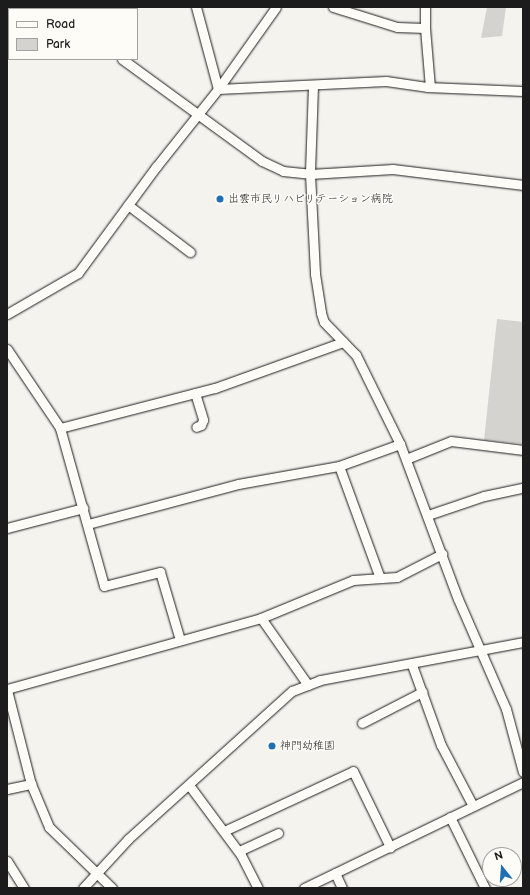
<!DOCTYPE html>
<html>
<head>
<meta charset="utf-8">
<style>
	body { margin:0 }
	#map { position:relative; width:530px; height:895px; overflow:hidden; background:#f4f3ee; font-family:"Balsamiq Sans","Klee One",sans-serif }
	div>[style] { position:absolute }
	.green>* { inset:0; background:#d4d3cf }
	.roads { filter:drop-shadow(0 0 1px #1c1c1c) drop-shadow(0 0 1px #1c1c1c) }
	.minor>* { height:9px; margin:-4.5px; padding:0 4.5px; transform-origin:4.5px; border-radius:4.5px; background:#fdfcf7 }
	.dots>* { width:11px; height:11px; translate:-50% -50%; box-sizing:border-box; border:2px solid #fdfcf7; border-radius:50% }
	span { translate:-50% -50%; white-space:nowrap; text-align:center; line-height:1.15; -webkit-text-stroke:3px #fdfcf7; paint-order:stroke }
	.poi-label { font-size:11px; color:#1c1c1c }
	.left { translate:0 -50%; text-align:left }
	.frame { position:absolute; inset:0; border:8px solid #1c1c1c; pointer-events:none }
	.legend { position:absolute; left:8px; top:8px; width:130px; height:52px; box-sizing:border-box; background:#fdfcf7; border:1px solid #a3a29f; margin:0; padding:5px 7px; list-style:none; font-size:12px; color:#1c1c1c }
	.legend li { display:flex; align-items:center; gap:8px; height:20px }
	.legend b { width:20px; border:1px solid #a3a29f }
	.north { position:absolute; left:482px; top:847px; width:40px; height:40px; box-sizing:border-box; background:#fdfcf7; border:1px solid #a3a29f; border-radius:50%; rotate:343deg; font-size:11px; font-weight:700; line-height:16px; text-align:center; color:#1c1c1c }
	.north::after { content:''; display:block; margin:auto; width:14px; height:18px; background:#1f6fb2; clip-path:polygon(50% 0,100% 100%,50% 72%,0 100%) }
</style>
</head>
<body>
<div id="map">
	<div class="green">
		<div style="clip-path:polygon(487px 7px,506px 7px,502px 36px,481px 38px)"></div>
		<div style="clip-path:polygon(497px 319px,523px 322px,523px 444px,484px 440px)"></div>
	</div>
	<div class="roads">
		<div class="minor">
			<div style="left:54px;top:7px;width:3px;rotate:45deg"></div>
			<div style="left:196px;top:7px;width:85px;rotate:75deg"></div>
			<div style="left:218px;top:89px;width:168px;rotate:-2.7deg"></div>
			<div style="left:386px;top:81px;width:41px;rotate:8.3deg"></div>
			<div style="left:427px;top:87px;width:96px;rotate:2.4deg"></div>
			<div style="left:333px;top:7px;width:67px;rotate:17.4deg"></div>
			<div style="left:397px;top:27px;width:28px;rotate:2deg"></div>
			<div style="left:425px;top:28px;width:21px;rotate:-90deg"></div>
			<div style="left:425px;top:28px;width:59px;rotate:85.2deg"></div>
			<div style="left:122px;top:59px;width:173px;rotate:36.1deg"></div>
			<div style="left:262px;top:161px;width:23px;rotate:25deg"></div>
			<div style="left:283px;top:171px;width:27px;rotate:6deg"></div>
			<div style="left:310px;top:174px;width:83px;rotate:-3.4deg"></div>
			<div style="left:393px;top:169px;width:131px;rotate:7deg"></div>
			<div style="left:313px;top:86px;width:88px;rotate:92deg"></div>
			<div style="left:310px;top:174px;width:100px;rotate:87.1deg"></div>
			<div style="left:315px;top:274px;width:39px;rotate:81deg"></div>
			<div style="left:321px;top:313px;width:9px;rotate:72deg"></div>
			<div style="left:324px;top:322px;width:46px;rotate:45.9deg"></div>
			<div style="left:356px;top:355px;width:99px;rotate:63.7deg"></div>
			<div style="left:400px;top:444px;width:165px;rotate:69.5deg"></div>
			<div style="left:458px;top:599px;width:120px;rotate:66.4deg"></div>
			<div style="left:506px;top:709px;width:65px;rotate:74.9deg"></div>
			<div style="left:128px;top:205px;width:78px;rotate:37.2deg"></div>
			<div style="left:7px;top:314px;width:82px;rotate:-30deg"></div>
			<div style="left:78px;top:273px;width:132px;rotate:-53.7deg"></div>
			<div style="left:156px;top:167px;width:100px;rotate:-51.5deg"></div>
			<div style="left:218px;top:89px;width:100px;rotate:-54.7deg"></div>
			<div style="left:7px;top:349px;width:95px;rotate:56.1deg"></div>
			<div style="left:60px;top:428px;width:164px;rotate:74.4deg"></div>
			<div style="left:104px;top:586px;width:58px;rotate:-14deg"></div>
			<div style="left:160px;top:572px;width:71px;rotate:73.6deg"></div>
			<div style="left:195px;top:393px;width:28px;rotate:73deg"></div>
			<div style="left:203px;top:420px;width:5px;rotate:112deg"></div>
			<div style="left:201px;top:425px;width:5px;rotate:158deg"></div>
			<div style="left:60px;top:428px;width:160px;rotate:-14.5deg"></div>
			<div style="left:215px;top:388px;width:136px;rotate:-19.8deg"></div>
			<div style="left:406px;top:459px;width:48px;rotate:-21.8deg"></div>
			<div style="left:451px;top:441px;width:73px;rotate:7.1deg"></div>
			<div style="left:339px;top:466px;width:119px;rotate:69.9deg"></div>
			<div style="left:428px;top:515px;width:59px;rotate:-18.7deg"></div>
			<div style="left:484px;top:496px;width:40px;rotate:-12deg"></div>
			<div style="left:88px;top:524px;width:155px;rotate:-14.9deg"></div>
			<div style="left:238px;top:484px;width:103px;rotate:-10.1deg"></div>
			<div style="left:339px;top:466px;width:65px;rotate:-19.8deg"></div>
			<div style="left:7px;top:528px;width:79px;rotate:-14.7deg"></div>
			<div style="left:261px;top:618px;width:82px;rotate:55deg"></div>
			<div style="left:412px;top:665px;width:85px;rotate:70.1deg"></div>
			<div style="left:441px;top:745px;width:69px;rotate:62.3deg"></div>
			<div style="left:7px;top:689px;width:264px;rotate:-15.6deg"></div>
			<div style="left:261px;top:618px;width:100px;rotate:-22.4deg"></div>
			<div style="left:353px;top:580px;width:44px;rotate:-3.9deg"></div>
			<div style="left:397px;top:577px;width:51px;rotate:-27.1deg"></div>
			<div style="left:7px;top:690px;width:97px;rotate:75.7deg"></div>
			<div style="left:31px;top:784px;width:47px;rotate:67.3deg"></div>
			<div style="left:49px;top:827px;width:88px;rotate:44.1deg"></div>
			<div style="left:362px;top:723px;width:68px;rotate:-27.3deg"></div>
			<div style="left:189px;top:785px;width:87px;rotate:53.4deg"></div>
			<div style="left:241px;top:855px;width:37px;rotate:63deg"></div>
			<div style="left:7px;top:789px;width:25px;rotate:-12deg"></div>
			<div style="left:450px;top:817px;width:79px;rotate:63.8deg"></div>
			<div style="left:224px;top:831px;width:142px;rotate:-24.9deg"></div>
			<div style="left:353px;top:771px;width:85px;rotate:64deg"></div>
			<div style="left:239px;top:851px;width:43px;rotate:-24.8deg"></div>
			<div style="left:7px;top:861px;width:32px;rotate:58deg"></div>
			<div style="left:335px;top:873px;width:17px;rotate:65deg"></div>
			<div style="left:83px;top:888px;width:67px;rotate:-47.4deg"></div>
			<div style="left:128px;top:839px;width:221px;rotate:-42.1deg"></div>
			<div style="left:292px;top:691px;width:30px;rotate:-21deg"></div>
			<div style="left:320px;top:680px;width:207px;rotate:-10.6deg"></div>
			<div style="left:304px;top:888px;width:243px;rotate:-25.8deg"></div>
		</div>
	</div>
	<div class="dots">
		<div style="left:220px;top:199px;background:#1f6fb2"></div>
		<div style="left:272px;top:746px;background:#1f6fb2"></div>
	</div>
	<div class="poi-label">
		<span class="left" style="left:228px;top:199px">出雲市民リハビリテーション病院</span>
		<span class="left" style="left:280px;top:746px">神門幼稚園</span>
	</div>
	<div class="frame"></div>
	<ul class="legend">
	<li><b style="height:5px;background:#fdfcf7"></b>Road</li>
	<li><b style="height:11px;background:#d4d3cf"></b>Park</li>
	</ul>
	<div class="north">N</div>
</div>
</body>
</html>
